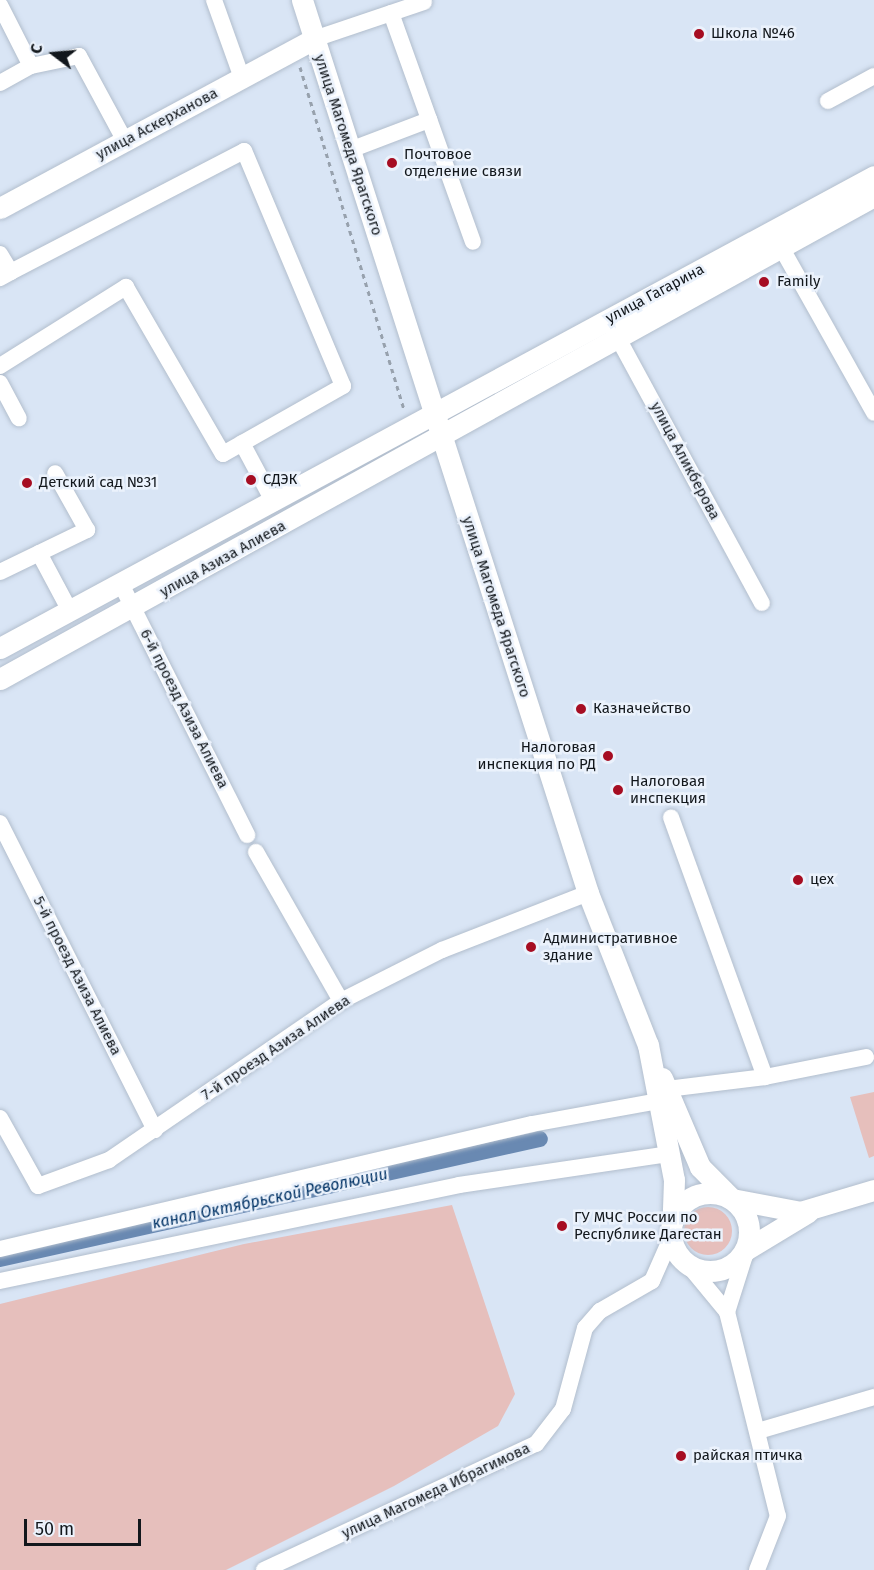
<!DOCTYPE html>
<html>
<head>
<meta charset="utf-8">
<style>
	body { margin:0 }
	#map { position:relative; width:874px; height:1570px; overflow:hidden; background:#d9e5f5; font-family:"Fira Sans",sans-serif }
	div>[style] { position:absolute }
	.green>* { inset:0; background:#e6bfbc }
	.round { border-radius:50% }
	.canal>* { height:16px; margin:-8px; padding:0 8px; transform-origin:8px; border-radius:8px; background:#6989b2 }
	.path>* { height:3px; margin-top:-1.5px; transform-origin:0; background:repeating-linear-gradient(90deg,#97a1ad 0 4.5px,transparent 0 9px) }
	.roads { filter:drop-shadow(0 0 2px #b2becd) drop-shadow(0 0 2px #b2becd) }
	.minor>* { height:16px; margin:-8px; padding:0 8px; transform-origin:8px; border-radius:8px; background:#fff }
	.major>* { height:21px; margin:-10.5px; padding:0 10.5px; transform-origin:10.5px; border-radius:10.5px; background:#fff }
	.major>.ring { margin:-10.5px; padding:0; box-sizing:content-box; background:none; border:21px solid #fff; border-radius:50% }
	.dots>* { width:16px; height:16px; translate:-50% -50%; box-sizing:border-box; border:3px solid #ebf2fc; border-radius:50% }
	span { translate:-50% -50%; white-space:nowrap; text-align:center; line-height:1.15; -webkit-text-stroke:5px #ebf2fc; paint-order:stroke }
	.poi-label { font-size:15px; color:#12171c }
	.left { translate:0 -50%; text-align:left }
	.right { translate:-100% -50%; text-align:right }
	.street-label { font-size:15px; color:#12171c }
	.water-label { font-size:16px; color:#013265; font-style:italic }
	.north { position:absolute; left:24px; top:24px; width:60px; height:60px; -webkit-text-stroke:4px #ebf2fc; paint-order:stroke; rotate:286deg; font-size:16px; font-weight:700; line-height:24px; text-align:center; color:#12171c }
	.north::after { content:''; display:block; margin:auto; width:21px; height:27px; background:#12171c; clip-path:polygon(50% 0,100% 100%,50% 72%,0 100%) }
	.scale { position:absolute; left:24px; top:1519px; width:117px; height:27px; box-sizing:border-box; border:3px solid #12171c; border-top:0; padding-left:8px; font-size:18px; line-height:21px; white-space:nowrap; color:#12171c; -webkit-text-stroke:4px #ebf2fc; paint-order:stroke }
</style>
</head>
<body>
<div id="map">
	<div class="green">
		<div style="clip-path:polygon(874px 1092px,874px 1156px,869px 1158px,850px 1097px)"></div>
		<div style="clip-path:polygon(452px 1205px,515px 1394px,498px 1426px,394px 1486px,226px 1570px,0 1570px,0 1304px,244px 1244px)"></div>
		<div class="round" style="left:684px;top:1207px;width:48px;height:48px"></div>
	</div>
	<div class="canal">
		<div style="left:0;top:1259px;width:553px;rotate:-12.53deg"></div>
	</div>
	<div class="path">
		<div style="left:300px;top:67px;width:358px;rotate:73.1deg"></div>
	</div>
	<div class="roads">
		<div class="minor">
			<div style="left:214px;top:0;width:83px;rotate:70.3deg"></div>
			<div style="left:0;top:5px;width:68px;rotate:63.1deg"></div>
			<div style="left:31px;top:66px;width:49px;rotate:-11.8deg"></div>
			<div style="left:79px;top:56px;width:97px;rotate:61.6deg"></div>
			<div style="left:391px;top:13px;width:243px;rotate:70.3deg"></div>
			<div style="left:314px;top:39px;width:116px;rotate:-18.6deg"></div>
			<div style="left:0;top:83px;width:35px;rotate:-29deg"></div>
			<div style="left:828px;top:101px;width:52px;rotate:-28.5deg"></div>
			<div style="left:350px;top:150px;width:85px;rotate:-20.8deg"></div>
			<div style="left:781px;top:247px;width:190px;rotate:60.7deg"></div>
			<div style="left:0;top:254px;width:21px;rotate:59deg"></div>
			<div style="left:11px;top:272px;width:13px;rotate:151deg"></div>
			<div style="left:612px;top:327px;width:314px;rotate:61.5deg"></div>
			<div style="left:0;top:366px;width:149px;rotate:-32.1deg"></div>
			<div style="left:126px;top:287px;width:193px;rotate:59.9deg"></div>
			<div style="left:223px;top:454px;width:138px;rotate:-29.5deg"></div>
			<div style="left:343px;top:386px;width:255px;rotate:-112.8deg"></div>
			<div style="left:244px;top:151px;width:263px;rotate:152.6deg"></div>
			<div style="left:0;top:383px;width:40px;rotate:62deg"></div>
			<div style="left:242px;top:443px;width:68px;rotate:61.9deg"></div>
			<div style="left:39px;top:553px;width:66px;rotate:61.9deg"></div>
			<div style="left:0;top:572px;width:97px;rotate:-25.8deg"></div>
			<div style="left:87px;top:530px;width:65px;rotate:-119.3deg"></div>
			<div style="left:121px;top:584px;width:281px;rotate:63.3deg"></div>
			<div style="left:0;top:823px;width:344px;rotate:63.2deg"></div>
			<div style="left:256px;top:852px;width:172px;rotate:60.3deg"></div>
			<div style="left:765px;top:1077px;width:103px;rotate:-11.2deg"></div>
			<div style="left:667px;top:1089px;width:99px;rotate:-7deg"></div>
			<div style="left:765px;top:1077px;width:276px;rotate:-109.9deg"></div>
			<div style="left:0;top:1118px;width:78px;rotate:60.8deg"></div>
			<div style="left:38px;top:1186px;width:76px;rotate:-20.1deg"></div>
			<div style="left:109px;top:1160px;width:281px;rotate:-34.4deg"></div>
			<div style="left:341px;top:1001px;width:113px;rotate:-26.8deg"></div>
			<div style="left:442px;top:950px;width:157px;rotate:-21.3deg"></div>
			<div style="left:0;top:1249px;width:546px;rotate:-13.22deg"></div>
			<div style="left:532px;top:1124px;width:128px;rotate:-10.3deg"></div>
			<div style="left:689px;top:1266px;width:60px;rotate:50.4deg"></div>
			<div style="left:727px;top:1312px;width:210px;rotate:76deg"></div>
			<div style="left:778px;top:1516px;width:58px;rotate:111.3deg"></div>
			<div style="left:0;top:1281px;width:469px;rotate:-11.8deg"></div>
			<div style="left:459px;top:1185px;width:213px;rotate:-8.4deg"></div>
			<div style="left:727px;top:1312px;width:66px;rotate:-72.4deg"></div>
			<div style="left:758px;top:1431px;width:121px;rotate:-16.3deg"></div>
			<div style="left:264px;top:1570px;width:300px;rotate:-24.9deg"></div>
			<div style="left:536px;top:1444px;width:44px;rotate:-52.4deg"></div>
			<div style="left:563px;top:1409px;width:84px;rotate:-74.8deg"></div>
			<div style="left:585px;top:1328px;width:23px;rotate:-49deg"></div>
			<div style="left:600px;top:1311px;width:60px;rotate:-30deg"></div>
			<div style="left:652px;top:1281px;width:47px;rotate:-66.2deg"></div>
		</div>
		<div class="major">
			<div style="left:302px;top:0;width:938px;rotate:72.24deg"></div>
			<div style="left:588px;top:893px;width:163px;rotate:68.5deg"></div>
			<div style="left:648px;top:1045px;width:137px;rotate:79.1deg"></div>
			<div style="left:674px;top:1180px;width:37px;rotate:92deg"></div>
			<div style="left:0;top:208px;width:357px;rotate:-28.3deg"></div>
			<div style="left:0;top:648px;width:993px;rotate:-28.37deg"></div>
			<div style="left:0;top:679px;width:999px;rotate:-28.93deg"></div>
			<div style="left:662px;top:1078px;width:97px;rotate:66.9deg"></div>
			<div style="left:700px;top:1167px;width:45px;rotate:45deg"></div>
			<div style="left:732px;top:1199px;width:69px;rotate:10.8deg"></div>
			<div style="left:800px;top:1212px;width:77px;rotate:-16.6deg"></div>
			<div class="ring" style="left:671px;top:1193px;width:57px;height:57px"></div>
			<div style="left:747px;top:1249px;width:71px;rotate:-31.2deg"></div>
		</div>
	</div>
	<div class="dots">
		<div style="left:699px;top:34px;background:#a60d22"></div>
		<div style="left:392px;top:163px;background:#a60d22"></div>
		<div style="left:764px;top:282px;background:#a60d22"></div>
		<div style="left:251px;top:480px;background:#a60d22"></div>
		<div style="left:27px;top:483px;background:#a60d22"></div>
		<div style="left:581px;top:709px;background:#a60d22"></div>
		<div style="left:608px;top:756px;background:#a60d22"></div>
		<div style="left:618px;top:790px;background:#a60d22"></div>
		<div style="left:798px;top:880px;background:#a60d22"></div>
		<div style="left:531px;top:947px;background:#a60d22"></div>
		<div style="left:562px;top:1226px;background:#a60d22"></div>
		<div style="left:681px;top:1456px;background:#a60d22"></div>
	</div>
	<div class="poi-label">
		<span class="left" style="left:711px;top:34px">Школа №46</span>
		<span class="left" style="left:404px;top:163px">Почтовое<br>отделение связи</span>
		<span class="left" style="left:777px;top:282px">Family</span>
		<span class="left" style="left:263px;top:480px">СДЭК</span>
		<span class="left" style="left:39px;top:483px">Детский сад №31</span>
		<span class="left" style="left:593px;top:709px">Казначейство</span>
		<span class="right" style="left:596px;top:756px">Налоговая<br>инспекция по РД</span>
		<span class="left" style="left:630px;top:790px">Налоговая<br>инспекция</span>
		<span class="left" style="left:810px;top:880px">цех</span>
		<span class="left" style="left:543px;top:947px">Административное<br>здание</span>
		<span class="left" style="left:574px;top:1226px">ГУ МЧС России по<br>Республике Дагестан</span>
		<span class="left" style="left:693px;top:1456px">райская птичка</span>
	</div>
	<div class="street-label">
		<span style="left:157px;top:124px;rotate:-28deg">улица Аскерханова</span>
		<span style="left:348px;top:145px;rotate:72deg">улица Магомеда Ярагского</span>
		<span style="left:655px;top:294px;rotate:-28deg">улица Гагарина</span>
		<span style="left:685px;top:461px;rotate:62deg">улица Аликберова</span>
		<span style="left:223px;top:559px;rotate:-29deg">улица Азиза Алиева</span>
		<span style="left:496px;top:607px;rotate:72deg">улица Магомеда Ярагского</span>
		<span style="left:184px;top:709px;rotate:63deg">6-й проезд Азиза Алиева</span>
		<span style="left:77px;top:976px;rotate:63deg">5-й проезд Азиза Алиева</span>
		<span style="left:276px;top:1048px;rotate:-34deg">7-й проезд Азиза Алиева</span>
		<span style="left:436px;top:1491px;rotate:-25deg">улица Магомеда Ибрагимова</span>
	</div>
	<div class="water-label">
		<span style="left:270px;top:1199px;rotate:-12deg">канал Октябрьской Революции</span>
	</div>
	<div class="north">С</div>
	<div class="scale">50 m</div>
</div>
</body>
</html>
